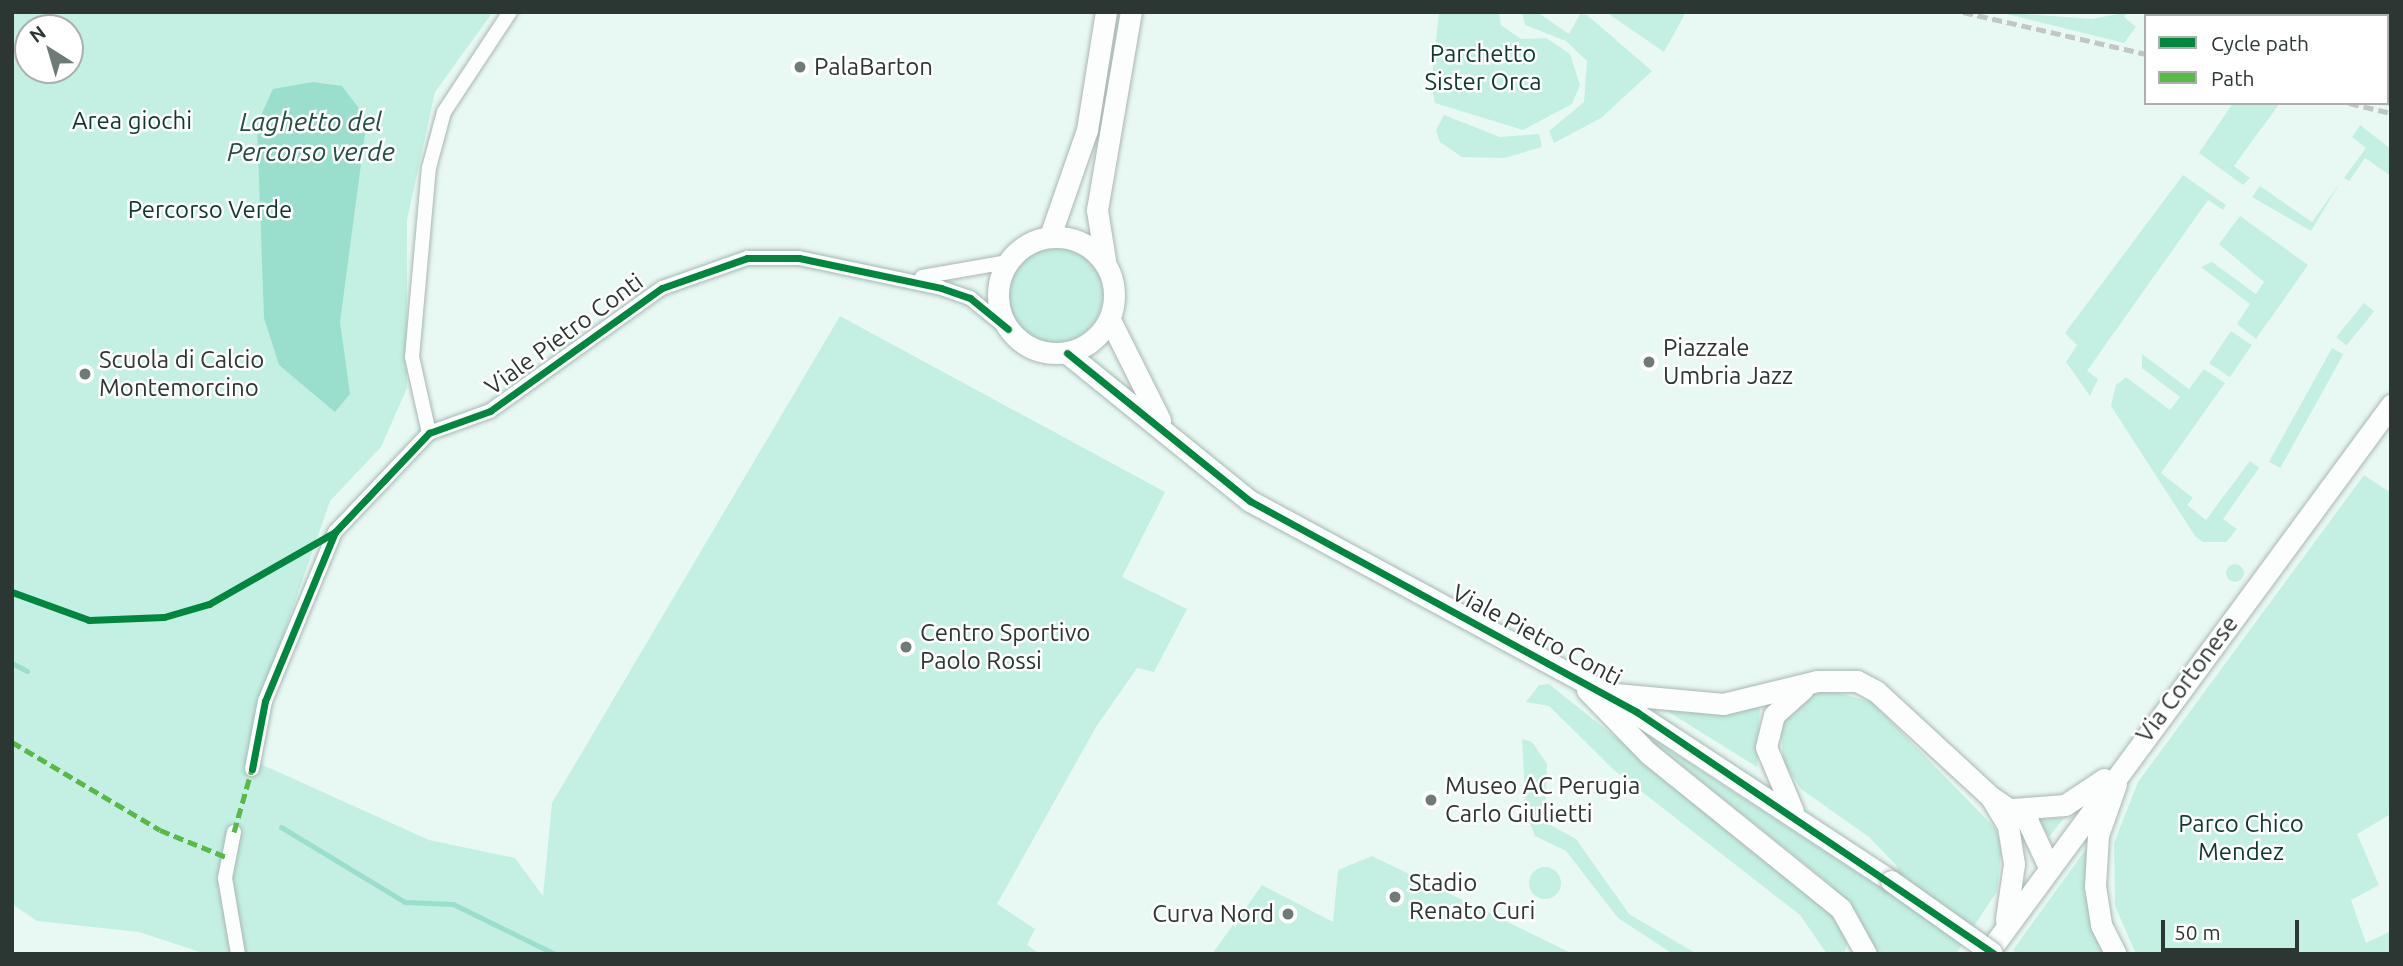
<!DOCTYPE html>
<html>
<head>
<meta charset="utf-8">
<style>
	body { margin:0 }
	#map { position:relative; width:2403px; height:966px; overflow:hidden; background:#e8f9f3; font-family:Ubuntu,sans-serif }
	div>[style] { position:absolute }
	.green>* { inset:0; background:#c3f0e3; transform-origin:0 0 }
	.round { border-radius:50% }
	.water>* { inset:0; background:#9adecd }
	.stream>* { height:5px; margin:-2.5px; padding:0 2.5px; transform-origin:2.5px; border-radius:2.5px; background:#9adecd }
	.roads { filter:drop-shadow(0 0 2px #aab6b2) drop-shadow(0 0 2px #aab6b2) }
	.street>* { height:14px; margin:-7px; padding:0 7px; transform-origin:7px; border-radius:7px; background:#fcfefd }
	.secondary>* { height:21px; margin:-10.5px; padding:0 10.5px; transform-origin:10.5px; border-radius:10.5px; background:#fcfefd }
	.secondary>.ring { margin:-10.5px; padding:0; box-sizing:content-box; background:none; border:21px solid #fcfefd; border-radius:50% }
	.rail>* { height:5px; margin-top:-2.5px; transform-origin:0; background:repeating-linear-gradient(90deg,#c2c6c5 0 10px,transparent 0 15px) }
	.bridges { filter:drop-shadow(0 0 2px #aab6b2) drop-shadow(0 0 2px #aab6b2) }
	.secondary-bridge>* { height:21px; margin:-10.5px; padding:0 10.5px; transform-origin:10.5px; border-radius:10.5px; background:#fcfefd }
	.quiet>* { height:5px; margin-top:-2.5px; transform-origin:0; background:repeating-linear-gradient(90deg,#58b947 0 10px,transparent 0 15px) }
	.cycleway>* { height:7px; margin:-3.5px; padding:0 3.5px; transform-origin:3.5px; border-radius:3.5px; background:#00873e }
	.dots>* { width:19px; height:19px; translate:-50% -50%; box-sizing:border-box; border:4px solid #fff; border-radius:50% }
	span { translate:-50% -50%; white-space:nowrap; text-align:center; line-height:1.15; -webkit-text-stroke:5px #fff; paint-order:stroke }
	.park-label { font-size:24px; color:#0e3930 }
	.poi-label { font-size:24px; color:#2c3734 }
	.left { translate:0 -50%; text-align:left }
	.right { translate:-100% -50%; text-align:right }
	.street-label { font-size:24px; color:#2c3734 }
	.water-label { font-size:26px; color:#244d43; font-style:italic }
	.frame { position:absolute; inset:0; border:14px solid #2c3734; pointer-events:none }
	.legend { position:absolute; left:2144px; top:14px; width:245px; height:91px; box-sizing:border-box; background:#fff; border:2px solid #abafae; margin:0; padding:9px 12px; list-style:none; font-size:21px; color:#2c3734 }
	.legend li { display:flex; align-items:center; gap:14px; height:35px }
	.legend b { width:35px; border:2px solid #abafae }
	.north { position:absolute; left:14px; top:14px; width:70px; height:70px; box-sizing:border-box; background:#fff; border:2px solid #abafae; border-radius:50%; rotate:323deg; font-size:19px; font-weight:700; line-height:28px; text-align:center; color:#2c3734 }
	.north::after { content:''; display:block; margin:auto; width:24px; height:32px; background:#6e7b77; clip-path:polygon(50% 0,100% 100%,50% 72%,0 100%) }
	.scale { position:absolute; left:2161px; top:920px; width:138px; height:32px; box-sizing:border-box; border:4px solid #2c3734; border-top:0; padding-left:9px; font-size:21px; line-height:24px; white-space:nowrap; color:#2c3734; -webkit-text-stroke:5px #fff; paint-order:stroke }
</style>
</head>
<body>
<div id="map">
	<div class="green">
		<div style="clip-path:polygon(evenodd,12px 12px,493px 12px,435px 92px,407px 220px,407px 388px,381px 447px,330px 501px,274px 662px,254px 761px,429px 840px,515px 858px,543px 896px,552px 803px,840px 316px,1165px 492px,1122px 577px,1187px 609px,1154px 672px,1137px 668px,1096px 727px,997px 904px,1035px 929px,1027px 945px,1040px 954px,206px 954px,139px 932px,37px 921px,12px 904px,12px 12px,28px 28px,70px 28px,70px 70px,28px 70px,28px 28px)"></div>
		<div style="clip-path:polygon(1439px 12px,1499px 12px,1501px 25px,1521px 39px,1546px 38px,1570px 54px,1580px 85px,1572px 104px,1523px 130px,1435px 103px,1431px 85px)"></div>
		<div style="clip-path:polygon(1522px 12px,1537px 12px,1569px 34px,1580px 14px,1587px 15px,1652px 71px,1601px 118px,1554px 143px,1549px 131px,1584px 102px,1587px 61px,1566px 41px,1525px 25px)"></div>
		<div style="clip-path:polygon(1606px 12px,1686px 12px,1664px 52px)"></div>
		<div style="clip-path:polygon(1999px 12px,2092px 19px,2128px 12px,2124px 17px,2136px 27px,2124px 43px)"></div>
		<div style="clip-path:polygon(2233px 103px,2280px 103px,2234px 166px,2250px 178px,2243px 185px,2199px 153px)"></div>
		<div style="clip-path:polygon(1444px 115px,1500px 137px,1539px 134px,1542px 147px,1505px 158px,1462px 157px,1440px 142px,1436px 130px)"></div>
		<div style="clip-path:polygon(2360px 125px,2391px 149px,2391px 176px,2365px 158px,2349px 181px,2344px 178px,2366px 148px,2352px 137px)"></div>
		<div style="clip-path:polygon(2183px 175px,2226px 205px,2223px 210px,2208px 200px,2087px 371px,2098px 379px,2090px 396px,2066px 362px,2077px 345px,2065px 333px)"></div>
		<div style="clip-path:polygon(2340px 183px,2311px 231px,2252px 197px,2260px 186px,2312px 222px)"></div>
		<div style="clip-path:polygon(2240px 216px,2308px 265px,2256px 339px,2237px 324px,2250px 304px,2201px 267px,2212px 262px,2256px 294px,2264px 282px,2219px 244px)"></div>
		<div class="round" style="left:1007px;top:247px;width:96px;height:96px"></div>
		<div style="left:2364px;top:303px;width:13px;height:44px;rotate:39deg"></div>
		<div style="left:2231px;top:331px;width:25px;height:39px;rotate:34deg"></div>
		<div style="left:2332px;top:348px;width:13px;height:130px;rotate:29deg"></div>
		<div style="clip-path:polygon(2142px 354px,2189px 389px,2204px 369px,2225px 383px,2161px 473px,2193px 498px,2187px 505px,2206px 520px,2250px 461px,2259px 468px,2223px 519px,2237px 529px,2226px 542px,2203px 542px,2195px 536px,2111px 406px,2116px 385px,2126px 377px,2170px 410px,2180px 397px,2142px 368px)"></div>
		<div style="clip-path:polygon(2364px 475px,2391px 493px,2391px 814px,2357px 834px,2379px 885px,2351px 900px,2366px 943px,2391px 931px,2391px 954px,2136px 954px,2115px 906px,2114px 843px,2138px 782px)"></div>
		<div class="round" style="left:2226px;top:564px;width:18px;height:18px"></div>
		<div style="clip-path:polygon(1549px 684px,1835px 913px,1850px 935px,1844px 954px,1827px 954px,1800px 915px,1614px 770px,1549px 706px,1526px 702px,1539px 685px)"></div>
		<div style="clip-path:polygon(1827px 690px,1872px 702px,1995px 828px,2002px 845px,1997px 891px,1956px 954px,1877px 954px,1855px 911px,1831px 885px,1631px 725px,1873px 883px,1906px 888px,1896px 865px,1869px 837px,1801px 789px,1784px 764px,1780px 725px,1786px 710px,1801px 697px)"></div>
		<div style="clip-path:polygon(1760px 705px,1757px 767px,1667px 711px,1673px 709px)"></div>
		<div style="clip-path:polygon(1522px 739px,1532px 742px,1547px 764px,1545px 822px,1576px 839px,1629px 914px,1697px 954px,1673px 954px,1618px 918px,1566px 851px,1535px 836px,1526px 814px)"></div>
		<div style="clip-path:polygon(2064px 818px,2049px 837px,2038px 819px)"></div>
		<div style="clip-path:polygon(2092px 841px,2107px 954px,2018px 954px,2013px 950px)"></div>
		<div style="clip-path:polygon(1372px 856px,1573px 954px,1212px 954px,1262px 885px,1333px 922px,1338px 870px)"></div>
		<div class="round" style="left:1529px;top:867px;width:32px;height:32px"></div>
	</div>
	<div class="water">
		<div style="clip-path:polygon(313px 82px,342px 86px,367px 119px,340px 322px,350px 394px,335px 412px,279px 365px,264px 318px,257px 124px,273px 89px)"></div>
	</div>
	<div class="stream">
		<div style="left:12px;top:663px;width:17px;rotate:28deg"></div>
		<div style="left:281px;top:827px;width:145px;rotate:31.2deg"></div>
		<div style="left:405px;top:902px;width:48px;rotate:2.4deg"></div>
		<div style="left:453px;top:904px;width:114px;rotate:26.1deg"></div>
	</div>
	<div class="roads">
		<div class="street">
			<div style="left:2345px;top:12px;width:6px;rotate:45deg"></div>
			<div style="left:2387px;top:53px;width:5px;rotate:37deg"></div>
			<div style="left:2387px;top:90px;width:7px;rotate:56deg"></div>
			<div style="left:922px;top:277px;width:86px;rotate:-10deg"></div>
			<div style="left:429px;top:433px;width:78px;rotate:-102.6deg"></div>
			<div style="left:412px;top:357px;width:190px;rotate:-84.9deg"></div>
			<div style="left:429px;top:168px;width:58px;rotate:-75deg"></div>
			<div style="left:444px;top:112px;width:120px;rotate:-56.6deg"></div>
			<div style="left:252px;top:769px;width:69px;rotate:-79.2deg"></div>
			<div style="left:265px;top:701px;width:183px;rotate:-67.5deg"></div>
			<div style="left:335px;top:532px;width:137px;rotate:-46.5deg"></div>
			<div style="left:429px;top:433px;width:65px;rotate:-19.8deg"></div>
			<div style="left:490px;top:411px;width:211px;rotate:-35.6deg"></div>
			<div style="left:662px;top:288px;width:90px;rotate:-19.4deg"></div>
			<div style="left:747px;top:258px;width:52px"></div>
			<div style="left:799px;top:258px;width:145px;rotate:11.9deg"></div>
			<div style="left:941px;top:288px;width:31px;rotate:19deg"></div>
			<div style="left:970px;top:298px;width:49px;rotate:39.2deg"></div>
			<div style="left:234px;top:832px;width:47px;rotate:101.1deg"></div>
			<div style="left:225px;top:878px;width:77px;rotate:80.3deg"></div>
		</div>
		<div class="secondary">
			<div style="left:1050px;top:236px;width:112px;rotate:-70.8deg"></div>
			<div style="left:1087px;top:130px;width:120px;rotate:-80.9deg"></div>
			<div class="ring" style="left:998px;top:237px;width:95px;height:95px"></div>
			<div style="left:1105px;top:260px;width:51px;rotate:-99.1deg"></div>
			<div style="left:1097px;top:210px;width:201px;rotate:-80.3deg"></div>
			<div style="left:1110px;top:320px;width:112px;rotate:63.4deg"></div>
			<div style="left:1067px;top:353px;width:235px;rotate:39deg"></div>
			<div style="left:1250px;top:501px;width:404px;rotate:28.4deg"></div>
			<div style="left:1605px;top:693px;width:342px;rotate:33.3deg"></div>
			<div style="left:1587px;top:690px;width:88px;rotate:45.9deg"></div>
			<div style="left:1648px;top:753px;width:248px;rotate:38.9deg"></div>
			<div style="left:1841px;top:909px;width:51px;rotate:60.9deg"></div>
			<div style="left:1605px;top:693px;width:119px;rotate:5.3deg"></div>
			<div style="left:1723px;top:704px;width:97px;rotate:-13.7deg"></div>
			<div style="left:1817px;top:681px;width:40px"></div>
			<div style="left:1857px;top:681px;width:21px;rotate:28deg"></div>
			<div style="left:1876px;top:691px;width:156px;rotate:42.7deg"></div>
			<div style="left:1991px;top:797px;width:45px;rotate:34deg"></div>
			<div style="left:2028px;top:822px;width:47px;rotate:65.1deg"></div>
			<div style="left:2116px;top:784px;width:54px;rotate:109.4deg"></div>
			<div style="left:2098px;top:835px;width:51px;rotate:93.4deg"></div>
			<div style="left:2095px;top:886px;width:39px;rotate:81deg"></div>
			<div style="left:2101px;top:925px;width:33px;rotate:63deg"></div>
			<div style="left:1992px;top:799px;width:31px;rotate:59deg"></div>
			<div style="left:2008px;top:826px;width:38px;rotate:81deg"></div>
			<div style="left:2014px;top:864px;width:56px;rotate:98.3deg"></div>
			<div style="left:2013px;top:809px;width:52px;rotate:-4.4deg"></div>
			<div style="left:2065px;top:805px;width:47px;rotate:-33.7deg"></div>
			<div style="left:1793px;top:811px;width:69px;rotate:-112.9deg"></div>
			<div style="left:1766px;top:747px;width:33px;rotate:-76deg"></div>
			<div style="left:1774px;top:715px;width:39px;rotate:-42deg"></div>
			<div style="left:1987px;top:954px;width:682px;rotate:-53.65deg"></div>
		</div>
	</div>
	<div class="rail">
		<div style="left:1963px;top:12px;width:188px;rotate:12.9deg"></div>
		<div style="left:2349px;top:103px;width:43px;rotate:13.4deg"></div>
	</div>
	<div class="bridges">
		<div class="secondary-bridge">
			<div style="left:1891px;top:881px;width:123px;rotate:35.4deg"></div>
		</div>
	</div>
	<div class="quiet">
		<div style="left:12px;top:742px;width:172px;rotate:30.7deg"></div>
		<div style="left:160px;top:830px;width:71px;rotate:22.2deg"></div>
		<div style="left:234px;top:832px;width:66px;rotate:-74.1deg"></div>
	</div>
	<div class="cycleway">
		<div style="left:1067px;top:353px;width:235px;rotate:39deg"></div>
		<div style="left:1250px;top:501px;width:441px;rotate:28.6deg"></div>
		<div style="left:1637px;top:712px;width:431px;rotate:34.1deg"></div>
		<div style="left:12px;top:592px;width:82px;rotate:20deg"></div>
		<div style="left:89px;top:620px;width:75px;rotate:-2.3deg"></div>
		<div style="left:164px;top:617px;width:47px;rotate:-16.1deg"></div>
		<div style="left:209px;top:604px;width:145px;rotate:-29.7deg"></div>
		<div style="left:252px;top:769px;width:69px;rotate:-79.2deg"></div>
		<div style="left:265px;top:701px;width:183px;rotate:-67.5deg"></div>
		<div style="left:335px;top:532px;width:137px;rotate:-46.5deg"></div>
		<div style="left:429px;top:433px;width:65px;rotate:-19.8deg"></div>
		<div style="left:490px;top:411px;width:211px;rotate:-35.6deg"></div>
		<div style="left:662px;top:288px;width:90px;rotate:-19.4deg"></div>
		<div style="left:747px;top:258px;width:52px"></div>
		<div style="left:799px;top:258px;width:145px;rotate:11.9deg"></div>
		<div style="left:941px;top:288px;width:31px;rotate:19deg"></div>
		<div style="left:970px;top:298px;width:49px;rotate:39.2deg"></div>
	</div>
	<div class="dots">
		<div style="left:800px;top:67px;background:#6e7b77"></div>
		<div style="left:1649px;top:362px;background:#6e7b77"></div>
		<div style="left:85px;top:374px;background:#6e7b77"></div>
		<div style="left:906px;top:647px;background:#6e7b77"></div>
		<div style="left:1431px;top:800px;background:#6e7b77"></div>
		<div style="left:1395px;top:897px;background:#6e7b77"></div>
		<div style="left:1288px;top:914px;background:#6e7b77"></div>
	</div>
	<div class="park-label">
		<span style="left:1483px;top:68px">Parchetto<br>Sister Orca</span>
		<span style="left:132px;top:121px">Area giochi</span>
		<span style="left:210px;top:210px">Percorso Verde</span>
		<span style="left:2241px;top:838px">Parco Chico<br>Mendez</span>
	</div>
	<div class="poi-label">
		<span class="left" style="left:814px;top:67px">PalaBarton</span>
		<span class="left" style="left:1663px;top:362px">Piazzale<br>Umbria Jazz</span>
		<span class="left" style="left:99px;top:374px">Scuola di Calcio<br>Montemorcino</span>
		<span class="left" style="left:920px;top:647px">Centro Sportivo<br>Paolo Rossi</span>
		<span class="left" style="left:1445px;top:800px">Museo AC Perugia<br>Carlo Giulietti</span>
		<span class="left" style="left:1409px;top:897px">Stadio<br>Renato Curi</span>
		<span class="right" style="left:1274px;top:914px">Curva Nord</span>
	</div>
	<div class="street-label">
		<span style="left:564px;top:334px;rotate:-36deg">Viale Pietro Conti</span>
		<span style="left:1537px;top:635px;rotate:28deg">Viale Pietro Conti</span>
		<span style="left:2187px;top:679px;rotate:-53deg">Via Cortonese</span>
	</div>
	<div class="water-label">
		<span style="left:311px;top:137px">Laghetto del<br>Percorso verde</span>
	</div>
	<div class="frame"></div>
	<ul class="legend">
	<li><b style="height:9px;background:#00873e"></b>Cycle path</li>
	<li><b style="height:9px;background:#58b947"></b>Path</li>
	</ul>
	<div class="north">N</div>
	<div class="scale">50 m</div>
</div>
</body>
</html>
